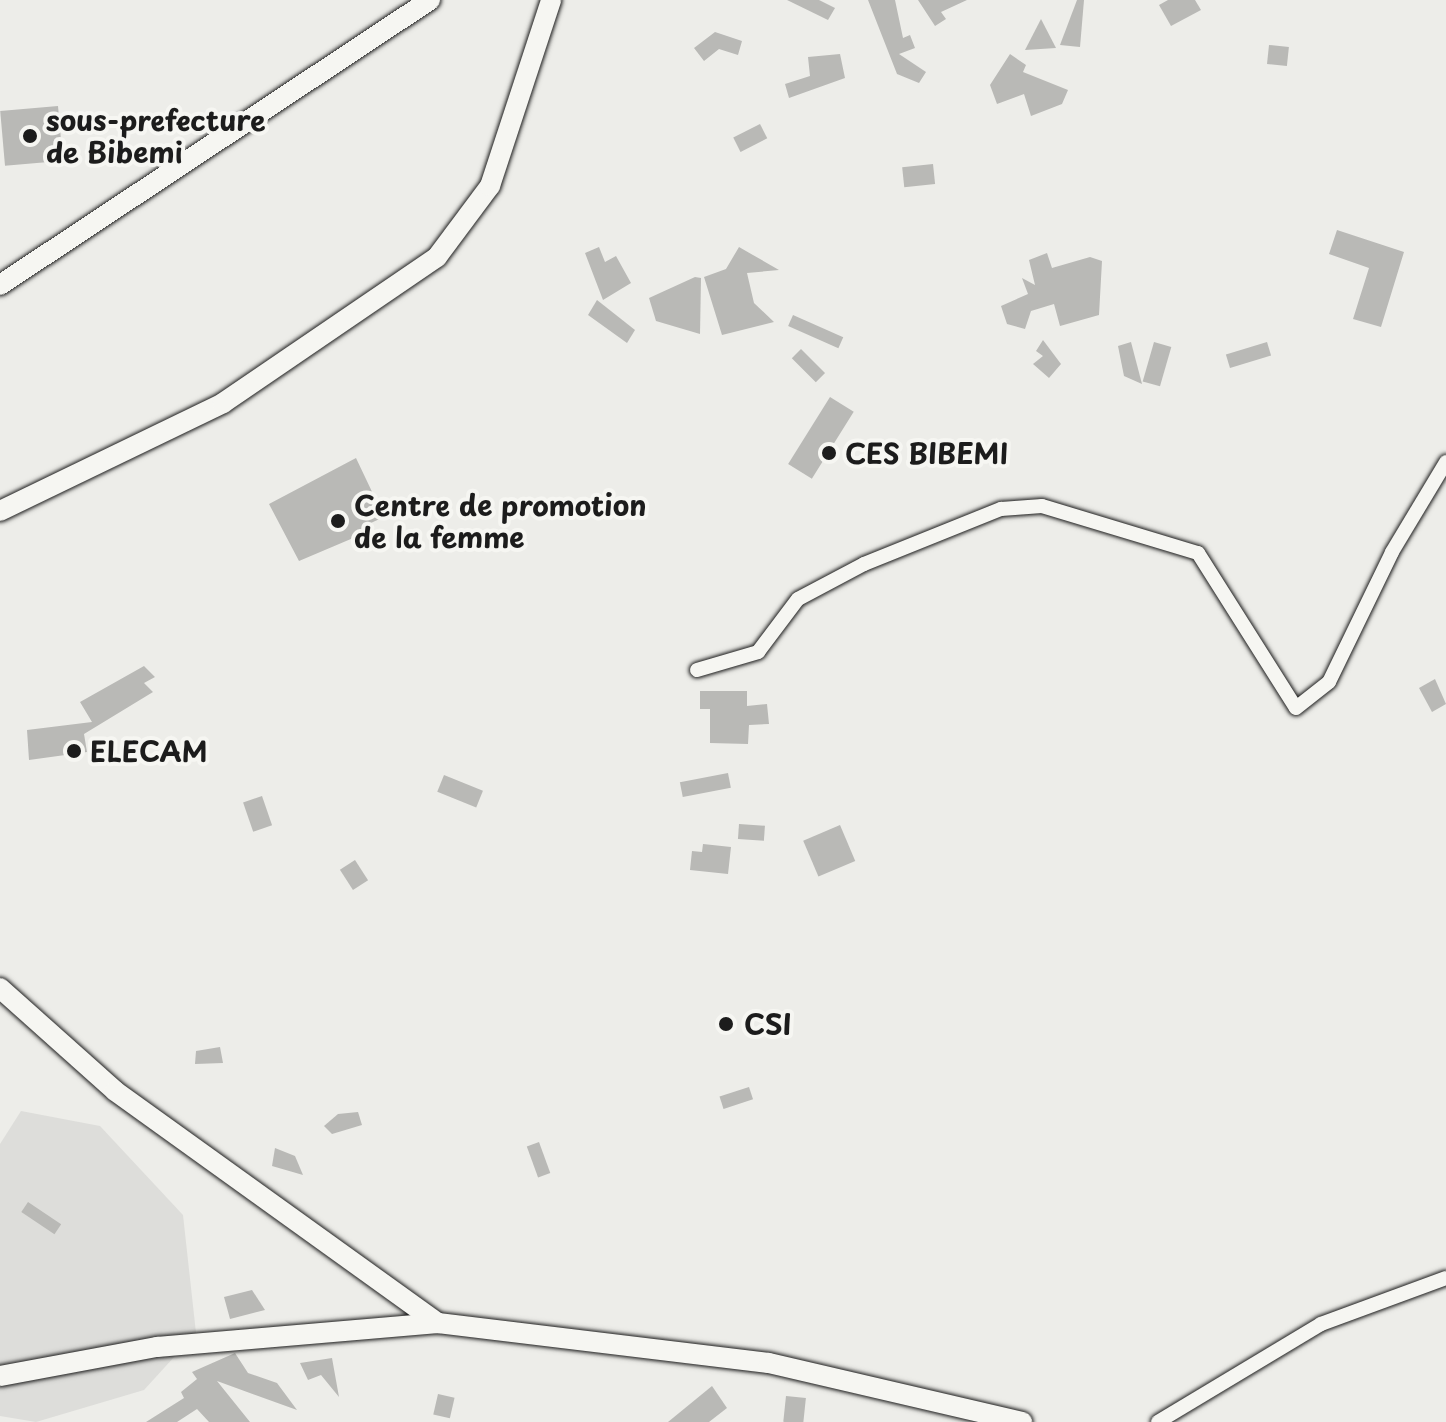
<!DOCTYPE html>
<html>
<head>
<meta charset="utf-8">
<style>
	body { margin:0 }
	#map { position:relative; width:1446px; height:1422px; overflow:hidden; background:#edede9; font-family:"Playpen Sans",sans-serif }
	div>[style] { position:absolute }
	.built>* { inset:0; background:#ddddda }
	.building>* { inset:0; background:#b9b9b6; transform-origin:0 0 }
	.roads { filter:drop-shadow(0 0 2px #1c1c1c) drop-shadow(0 0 2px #1c1c1c) }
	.street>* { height:14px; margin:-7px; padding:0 7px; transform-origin:7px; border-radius:7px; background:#f6f6f2 }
	.secondary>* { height:20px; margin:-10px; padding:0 10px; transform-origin:10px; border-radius:10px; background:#f6f6f2 }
	.dots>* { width:22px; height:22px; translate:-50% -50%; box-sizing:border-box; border:4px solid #f6f6f2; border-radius:50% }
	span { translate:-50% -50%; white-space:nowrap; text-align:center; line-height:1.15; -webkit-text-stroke:8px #f6f6f2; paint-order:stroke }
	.poi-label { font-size:28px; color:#1c1c1c; font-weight:700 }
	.left { translate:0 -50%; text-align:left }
</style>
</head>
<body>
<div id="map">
	<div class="built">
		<div style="clip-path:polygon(21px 1111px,100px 1126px,183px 1215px,196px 1333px,144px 1390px,36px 1422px,0 1416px,0 1144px)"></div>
	</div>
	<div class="building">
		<div style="clip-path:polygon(787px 0,819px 0,835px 8px,828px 20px)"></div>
		<div style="clip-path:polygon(868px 0,895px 0,903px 38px,910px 35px,915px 48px,899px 54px,926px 72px,919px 83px,897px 74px)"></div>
		<div style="clip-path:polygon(918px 0,967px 0,941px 12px,946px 19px,935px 26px)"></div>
		<div style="clip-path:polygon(1077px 0,1084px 0,1080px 47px,1060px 45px)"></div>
		<div style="clip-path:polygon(1168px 0,1195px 0,1201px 10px,1171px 26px,1159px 5px)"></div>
		<div style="clip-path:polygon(1041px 19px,1056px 48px,1025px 50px)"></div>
		<div style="clip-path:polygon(715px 32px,742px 41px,738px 55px,719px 49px,704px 61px,694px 48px)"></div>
		<div style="left:1269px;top:45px;width:20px;height:19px;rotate:6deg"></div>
		<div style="clip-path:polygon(840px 54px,845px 78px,789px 98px,785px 84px,810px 76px,808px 57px)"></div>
		<div style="clip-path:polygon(1010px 54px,1026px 65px,1023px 72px,1068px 90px,1062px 104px,1031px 116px,1024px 94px,997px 104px,990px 85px)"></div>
		<div style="left:58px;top:106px;width:55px;height:58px;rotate:85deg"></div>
		<div style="left:760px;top:124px;width:16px;height:30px;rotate:63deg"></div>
		<div style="left:933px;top:164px;width:20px;height:31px;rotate:84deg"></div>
		<div style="clip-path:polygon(1337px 230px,1404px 252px,1381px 327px,1353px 319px,1369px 268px,1329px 254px)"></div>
		<div style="clip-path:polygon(599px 247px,605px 262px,616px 256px,631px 283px,603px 300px,585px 253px)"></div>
		<div style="clip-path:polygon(739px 247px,779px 270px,747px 273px,754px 303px,774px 322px,722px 335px,704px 277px,726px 269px)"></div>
		<div style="clip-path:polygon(1047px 253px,1052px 268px,1090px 257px,1102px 261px,1099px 315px,1060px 326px,1054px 304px,1031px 311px,1025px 329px,1007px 324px,1001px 306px,1028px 294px,1022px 278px,1035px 285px,1029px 260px)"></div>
		<div style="clip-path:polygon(695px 277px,701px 278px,700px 334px,656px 321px,649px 298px)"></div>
		<div style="clip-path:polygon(597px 300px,635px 330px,627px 343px,588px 315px)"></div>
		<div style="left:793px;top:315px;width:55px;height:12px;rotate:24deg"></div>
		<div style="clip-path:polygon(1043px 340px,1061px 364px,1049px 378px,1033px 364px,1043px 356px,1036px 351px)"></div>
		<div style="clip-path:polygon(1131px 342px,1142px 384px,1124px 376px,1118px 346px)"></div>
		<div style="left:1154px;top:342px;width:18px;height:41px;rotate:16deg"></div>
		<div style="left:1267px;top:342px;width:14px;height:43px;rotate:73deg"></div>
		<div style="left:801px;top:349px;width:34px;height:13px;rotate:45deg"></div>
		<div style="left:830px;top:397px;width:28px;height:79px;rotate:32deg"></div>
		<div style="clip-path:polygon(356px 458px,384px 517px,362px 527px,365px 533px,299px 561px,269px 504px)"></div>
		<div style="clip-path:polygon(144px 666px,155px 677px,144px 683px,153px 692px,84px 734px,87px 752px,29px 760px,27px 730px,92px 722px,80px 702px)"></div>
		<div style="clip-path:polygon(1435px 679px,1446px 704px,1432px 712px,1419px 688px)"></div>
		<div style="clip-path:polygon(700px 691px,747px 691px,747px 706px,767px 704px,769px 724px,749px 725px,748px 744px,710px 743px,710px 709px,700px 709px)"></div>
		<div style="left:728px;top:773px;width:15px;height:49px;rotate:79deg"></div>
		<div style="left:444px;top:775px;width:42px;height:18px;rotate:22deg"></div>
		<div style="left:262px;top:796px;width:31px;height:20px;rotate:71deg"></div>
		<div style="left:739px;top:824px;width:26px;height:15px;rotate:4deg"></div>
		<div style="left:840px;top:825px;width:39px;height:40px;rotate:67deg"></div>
		<div style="clip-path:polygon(703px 844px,731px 847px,728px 874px,690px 870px,692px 851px,702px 852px)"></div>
		<div style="left:355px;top:860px;width:24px;height:18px;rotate:57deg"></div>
		<div style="clip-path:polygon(220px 1047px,223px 1063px,195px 1064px,196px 1051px)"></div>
		<div style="left:749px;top:1087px;width:13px;height:31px;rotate:72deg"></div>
		<div style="clip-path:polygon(358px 1112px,362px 1125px,332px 1134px,324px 1126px,338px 1114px)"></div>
		<div style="left:539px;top:1142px;width:33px;height:13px;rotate:70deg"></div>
		<div style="clip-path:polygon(275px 1148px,295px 1156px,303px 1175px,272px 1166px)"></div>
		<div style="left:28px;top:1202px;width:40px;height:12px;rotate:34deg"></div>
		<div style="clip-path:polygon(252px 1290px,265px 1310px,230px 1319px,224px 1297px)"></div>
		<div style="clip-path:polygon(235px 1353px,248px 1373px,277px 1383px,297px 1410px,217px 1381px,250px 1422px,209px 1422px,197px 1409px,177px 1422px,146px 1422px,184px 1398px,181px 1392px,197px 1379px,192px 1372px)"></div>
		<div style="clip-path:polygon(332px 1358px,339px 1397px,321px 1375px,308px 1380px,300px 1363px)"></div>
		<div style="clip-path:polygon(712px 1386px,727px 1408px,709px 1422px,668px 1422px)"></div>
		<div style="left:438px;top:1394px;width:17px;height:21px;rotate:13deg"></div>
		<div style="left:786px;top:1396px;width:20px;height:26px;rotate:6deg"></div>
	</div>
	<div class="roads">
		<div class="street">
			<div style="left:697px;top:670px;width:64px;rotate:-16.4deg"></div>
			<div style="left:758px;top:652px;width:66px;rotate:-53deg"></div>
			<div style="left:798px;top:599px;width:75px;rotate:-27.9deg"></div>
			<div style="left:864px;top:564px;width:148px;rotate:-21.9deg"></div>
			<div style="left:1001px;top:509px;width:41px;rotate:-4.2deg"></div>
			<div style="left:1042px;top:506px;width:163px;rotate:16.8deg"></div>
			<div style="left:1198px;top:553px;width:183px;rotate:57.7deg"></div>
			<div style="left:1296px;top:708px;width:42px;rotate:-38.2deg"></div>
			<div style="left:1329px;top:682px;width:144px;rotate:-64.1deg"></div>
			<div style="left:1392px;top:552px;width:105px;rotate:-59deg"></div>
			<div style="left:1158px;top:1422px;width:190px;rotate:-31deg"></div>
			<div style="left:1321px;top:1324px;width:133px;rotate:-20.2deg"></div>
		</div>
		<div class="secondary">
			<div style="left:0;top:285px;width:516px;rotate:-33.54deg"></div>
			<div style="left:0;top:511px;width:248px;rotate:-25.8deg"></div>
			<div style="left:223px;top:403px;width:259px;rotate:-34.3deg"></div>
			<div style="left:437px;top:257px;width:89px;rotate:-53.3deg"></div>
			<div style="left:490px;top:186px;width:196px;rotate:-71.8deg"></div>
			<div style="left:0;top:988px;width:154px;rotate:41.8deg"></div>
			<div style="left:115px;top:1091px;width:398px;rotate:35.7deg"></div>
			<div style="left:0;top:1376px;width:160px;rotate:-10.5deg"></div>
			<div style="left:157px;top:1347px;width:282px;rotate:-4.9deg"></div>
			<div style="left:438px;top:1323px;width:333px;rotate:6.9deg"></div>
			<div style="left:769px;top:1363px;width:260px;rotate:13.1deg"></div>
		</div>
	</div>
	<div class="dots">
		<div style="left:30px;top:136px;background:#1c1c1c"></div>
		<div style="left:829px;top:453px;background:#1c1c1c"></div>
		<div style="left:338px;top:521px;background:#1c1c1c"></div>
		<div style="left:74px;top:751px;background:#1c1c1c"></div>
		<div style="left:726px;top:1024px;background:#1c1c1c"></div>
	</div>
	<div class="poi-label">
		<span class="left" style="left:46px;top:136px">sous-prefecture<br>de Bibemi</span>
		<span class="left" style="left:845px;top:453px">CES BIBEMI</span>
		<span class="left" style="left:354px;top:521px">Centre de promotion<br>de la femme</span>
		<span class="left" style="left:90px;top:751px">ELECAM</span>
		<span class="left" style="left:744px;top:1024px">CSI</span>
	</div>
</div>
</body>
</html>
